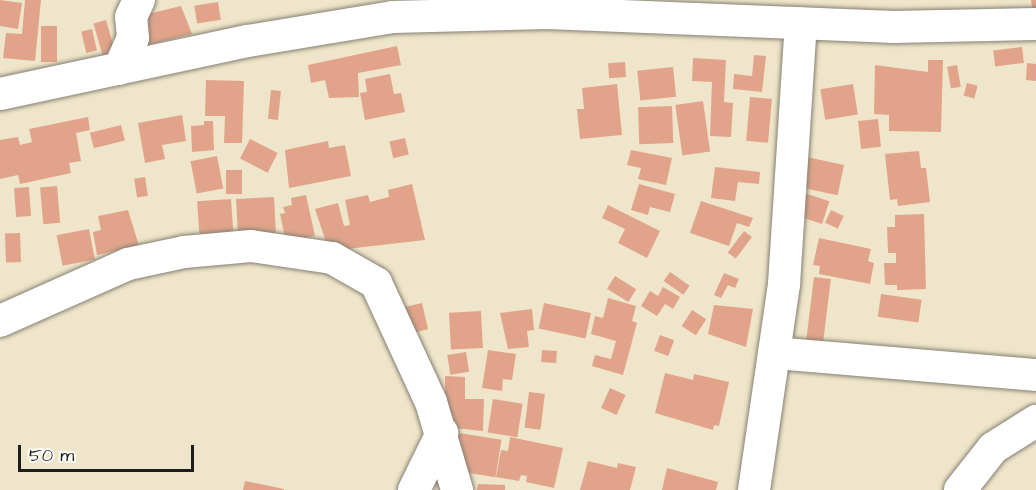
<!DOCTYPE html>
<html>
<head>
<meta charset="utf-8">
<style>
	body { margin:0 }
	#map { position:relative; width:1036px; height:490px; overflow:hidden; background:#efe5ca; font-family:"Architects Daughter",sans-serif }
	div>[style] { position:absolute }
	.building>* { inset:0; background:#e1a48a; transform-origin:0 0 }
	.roads { filter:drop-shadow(0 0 2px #868073) drop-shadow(0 0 2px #868073) }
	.minor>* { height:32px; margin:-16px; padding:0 16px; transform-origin:16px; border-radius:16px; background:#fff }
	span { translate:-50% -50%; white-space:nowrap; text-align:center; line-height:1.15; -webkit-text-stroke:4.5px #fdfcf7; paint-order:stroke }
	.scale { position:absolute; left:18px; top:445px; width:176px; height:27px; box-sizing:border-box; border:3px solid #1c1c1c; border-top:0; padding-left:8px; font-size:18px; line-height:21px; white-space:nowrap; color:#1c1c1c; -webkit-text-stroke:4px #fdfcf7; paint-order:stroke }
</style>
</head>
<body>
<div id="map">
	<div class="building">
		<div style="clip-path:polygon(0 0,22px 3px,18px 29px,0 26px)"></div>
		<div style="clip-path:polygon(25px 0,41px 0,35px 61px,3px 58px,6px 33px,22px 34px)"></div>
		<div style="clip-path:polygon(1031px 0,1036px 0,1036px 12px,1033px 13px)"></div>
		<div style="left:218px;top:2px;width:18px;height:24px;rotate:81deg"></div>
		<div style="clip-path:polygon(181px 6px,192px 34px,147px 45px,144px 15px)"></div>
		<div style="left:106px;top:20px;width:37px;height:13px;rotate:74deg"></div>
		<div style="left:41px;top:26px;width:16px;height:36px"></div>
		<div style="left:92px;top:29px;width:22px;height:11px;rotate:77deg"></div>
		<div style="clip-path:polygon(397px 46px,401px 65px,358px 73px,359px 97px,329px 98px,325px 80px,311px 83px,308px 65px)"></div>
		<div style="left:1022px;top:47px;width:16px;height:29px;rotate:83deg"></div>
		<div style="clip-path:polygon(754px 55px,766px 56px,762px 92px,733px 89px,734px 74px,752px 76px)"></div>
		<div style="clip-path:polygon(693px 58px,726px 60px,724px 102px,733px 103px,731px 137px,710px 136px,712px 82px,692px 81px)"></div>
		<div style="clip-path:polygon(928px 60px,943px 60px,941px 132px,889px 131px,889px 115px,874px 114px,875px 65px,928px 72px)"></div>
		<div style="left:625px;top:62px;width:15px;height:17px;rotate:86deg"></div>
		<div style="clip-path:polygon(1027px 63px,1036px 64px,1036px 81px,1026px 80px)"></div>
		<div style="left:957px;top:65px;width:22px;height:10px;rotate:80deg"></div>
		<div style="left:673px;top:67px;width:30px;height:36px;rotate:84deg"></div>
		<div style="clip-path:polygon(390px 74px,394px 94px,401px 93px,405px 112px,365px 120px,360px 93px,367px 92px,365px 79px)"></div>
		<div style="clip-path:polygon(206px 80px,244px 81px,242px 143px,224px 143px,225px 116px,205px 116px)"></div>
		<div style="left:967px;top:83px;width:11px;height:13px;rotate:15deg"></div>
		<div style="clip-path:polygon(617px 84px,622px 135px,580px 139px,577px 109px,584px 109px,582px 88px)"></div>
		<div style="left:853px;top:84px;width:31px;height:33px;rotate:81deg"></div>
		<div style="left:271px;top:90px;width:10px;height:29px;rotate:6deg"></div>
		<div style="left:750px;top:97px;width:22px;height:44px;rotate:5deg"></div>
		<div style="left:703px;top:101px;width:51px;height:28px;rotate:82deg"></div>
		<div style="left:672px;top:106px;width:37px;height:34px;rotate:88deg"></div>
		<div style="clip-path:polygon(182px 115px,186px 141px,162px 145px,165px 159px,145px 163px,138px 123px)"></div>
		<div style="clip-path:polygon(88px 117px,90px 130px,76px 133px,81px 161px,69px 163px,71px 173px,20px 184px,18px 175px,0 179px,0 140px,18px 137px,20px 145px,32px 142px,29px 129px)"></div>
		<div style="left:878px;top:119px;width:28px;height:20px;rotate:84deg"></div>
		<div style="clip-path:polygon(204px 121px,213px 121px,214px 150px,192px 152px,191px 126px,204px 125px)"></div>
		<div style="left:121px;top:125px;width:16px;height:32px;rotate:76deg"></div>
		<div style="left:405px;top:138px;width:17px;height:16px;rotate:77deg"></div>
		<div style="left:250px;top:139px;width:31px;height:22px;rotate:27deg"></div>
		<div style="clip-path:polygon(328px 141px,329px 148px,345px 145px,351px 176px,289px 188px,285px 150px)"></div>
		<div style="clip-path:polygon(631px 150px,672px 158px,666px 185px,638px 179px,641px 168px,627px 165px)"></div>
		<div style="clip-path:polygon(919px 151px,921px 168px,926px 168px,930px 202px,898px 206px,897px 199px,890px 200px,885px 154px)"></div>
		<div style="left:217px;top:156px;width:33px;height:27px;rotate:79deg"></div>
		<div style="left:802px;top:156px;width:43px;height:31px;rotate:12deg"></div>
		<div style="clip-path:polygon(715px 167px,760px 172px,759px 184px,738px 182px,735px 201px,711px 198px)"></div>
		<div style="left:226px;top:170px;width:16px;height:24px"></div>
		<div style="left:145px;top:177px;width:19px;height:11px;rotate:81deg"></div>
		<div style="clip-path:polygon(412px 184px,425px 240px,329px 251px,315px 209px,338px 203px,344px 226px,350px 225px,345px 200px,368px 195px,370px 202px,389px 197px,388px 190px)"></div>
		<div style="clip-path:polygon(639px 184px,675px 194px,670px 212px,650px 207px,648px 215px,631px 210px)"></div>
		<div style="left:57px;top:186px;width:37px;height:17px;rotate:85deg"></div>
		<div style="left:29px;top:187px;width:29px;height:15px;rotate:86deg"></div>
		<div style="left:798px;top:191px;width:33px;height:24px;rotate:18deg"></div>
		<div style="clip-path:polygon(306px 195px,315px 236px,286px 242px,280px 214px,285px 213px,283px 207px,292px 205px,291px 198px)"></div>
		<div style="left:274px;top:197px;width:44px;height:38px;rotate:87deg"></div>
		<div style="left:231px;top:199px;width:43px;height:34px;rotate:86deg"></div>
		<div style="clip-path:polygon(701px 201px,753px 218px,749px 227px,737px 223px,729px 246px,690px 233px)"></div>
		<div style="clip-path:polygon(608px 205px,660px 231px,647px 258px,618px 243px,625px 229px,602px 218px)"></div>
		<div style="clip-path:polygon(128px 210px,139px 246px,97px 255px,93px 232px,101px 230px,98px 216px)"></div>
		<div style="left:831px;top:210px;width:14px;height:14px;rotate:25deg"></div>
		<div style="clip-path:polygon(924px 214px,926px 289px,897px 290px,897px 285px,885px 285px,884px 263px,896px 263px,896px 253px,888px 253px,887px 227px,895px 227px,895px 215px)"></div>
		<div style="left:89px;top:229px;width:31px;height:33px;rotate:79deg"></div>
		<div style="left:744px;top:231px;width:10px;height:27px;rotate:37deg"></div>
		<div style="left:20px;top:233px;width:29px;height:15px;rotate:88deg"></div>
		<div style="clip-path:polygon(819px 238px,871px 249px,868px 261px,874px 263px,870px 284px,819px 274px,820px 266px,813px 265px)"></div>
		<div style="left:670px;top:272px;width:24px;height:11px;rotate:35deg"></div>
		<div style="clip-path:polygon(724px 273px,739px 279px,735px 288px,728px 285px,721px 298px,714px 295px)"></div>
		<div style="left:615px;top:276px;width:25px;height:15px;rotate:32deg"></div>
		<div style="left:814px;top:277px;width:17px;height:64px;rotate:7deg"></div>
		<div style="clip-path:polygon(663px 287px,680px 297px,673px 309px,665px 304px,657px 316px,641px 306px,650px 291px,658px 296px)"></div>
		<div style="left:881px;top:294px;width:41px;height:23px;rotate:8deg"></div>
		<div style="clip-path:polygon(608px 298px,636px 306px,632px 321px,637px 323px,623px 375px,592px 366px,595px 355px,611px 359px,616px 341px,591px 334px,595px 316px,603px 318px)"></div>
		<div style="left:422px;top:303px;width:27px;height:19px;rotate:77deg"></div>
		<div style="left:544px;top:303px;width:48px;height:26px;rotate:12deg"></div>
		<div style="clip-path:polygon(714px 305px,753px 309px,746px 347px,708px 334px)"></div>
		<div style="clip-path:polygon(532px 309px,534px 330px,527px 331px,529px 347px,508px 349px,500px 313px)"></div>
		<div style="left:692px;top:310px;width:17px;height:19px;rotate:33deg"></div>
		<div style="left:481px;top:311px;width:37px;height:32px;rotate:87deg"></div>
		<div style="left:660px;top:335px;width:15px;height:17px;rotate:20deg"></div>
		<div style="clip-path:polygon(488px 350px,516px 354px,512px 380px,503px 379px,502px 391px,482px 388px)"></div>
		<div style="left:542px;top:350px;width:15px;height:12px;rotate:4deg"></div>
		<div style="left:466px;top:352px;width:20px;height:19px;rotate:81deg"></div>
		<div style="clip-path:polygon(665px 373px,693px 380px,694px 374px,729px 382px,719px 426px,714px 425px,713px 430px,655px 413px)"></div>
		<div style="clip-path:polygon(445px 376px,465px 377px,465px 399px,484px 399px,483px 431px,445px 427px)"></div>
		<div style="left:610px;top:388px;width:17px;height:22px;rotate:24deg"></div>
		<div style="left:529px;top:392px;width:16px;height:36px;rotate:7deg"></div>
		<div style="left:493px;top:399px;width:30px;height:34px;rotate:9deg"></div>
		<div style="left:459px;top:433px;width:43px;height:38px;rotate:9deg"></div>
		<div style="clip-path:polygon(510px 437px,563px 448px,554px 488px,526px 482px,527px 476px,521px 475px,519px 481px,496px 477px,501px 450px,508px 451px)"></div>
		<div style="clip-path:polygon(588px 461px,617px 468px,618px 463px,636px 467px,630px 490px,580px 490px)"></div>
		<div style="clip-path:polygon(667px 468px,718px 482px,716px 490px,662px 490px)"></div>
		<div style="clip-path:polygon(245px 481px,284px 489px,284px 490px,243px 490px)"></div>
		<div style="clip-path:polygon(478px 484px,505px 485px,505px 490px,477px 490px)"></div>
	</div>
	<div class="roads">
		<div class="minor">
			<div style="left:119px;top:69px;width:34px;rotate:-66deg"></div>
			<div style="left:133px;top:38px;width:21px;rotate:-95deg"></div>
			<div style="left:131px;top:17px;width:19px;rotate:-65deg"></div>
			<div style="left:0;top:94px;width:254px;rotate:-12.1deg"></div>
			<div style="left:248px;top:41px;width:147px;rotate:-9.4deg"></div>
			<div style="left:393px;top:17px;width:154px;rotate:-1.5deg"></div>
			<div style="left:547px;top:13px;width:346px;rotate:2.3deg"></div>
			<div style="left:893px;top:27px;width:143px;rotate:-1.2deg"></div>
			<div style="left:0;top:321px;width:140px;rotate:-24deg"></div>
			<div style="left:128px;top:264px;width:57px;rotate:-12.1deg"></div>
			<div style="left:184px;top:252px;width:67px;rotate:-5.1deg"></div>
			<div style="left:251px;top:246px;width:82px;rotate:8.4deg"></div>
			<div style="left:332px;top:258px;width:51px;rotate:29.6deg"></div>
			<div style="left:376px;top:283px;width:131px;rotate:65.2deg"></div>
			<div style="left:431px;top:402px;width:92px;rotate:73.5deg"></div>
			<div style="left:774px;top:353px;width:263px;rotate:4.8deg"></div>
			<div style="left:414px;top:490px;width:64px;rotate:-63.8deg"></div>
			<div style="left:754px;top:490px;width:208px;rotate:-81.7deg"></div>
			<div style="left:784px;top:284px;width:261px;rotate:-86.3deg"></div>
			<div style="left:960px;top:490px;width:53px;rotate:-51.8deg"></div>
			<div style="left:993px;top:448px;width:51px;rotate:-32.1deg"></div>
		</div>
	</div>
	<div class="scale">50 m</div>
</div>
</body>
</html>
